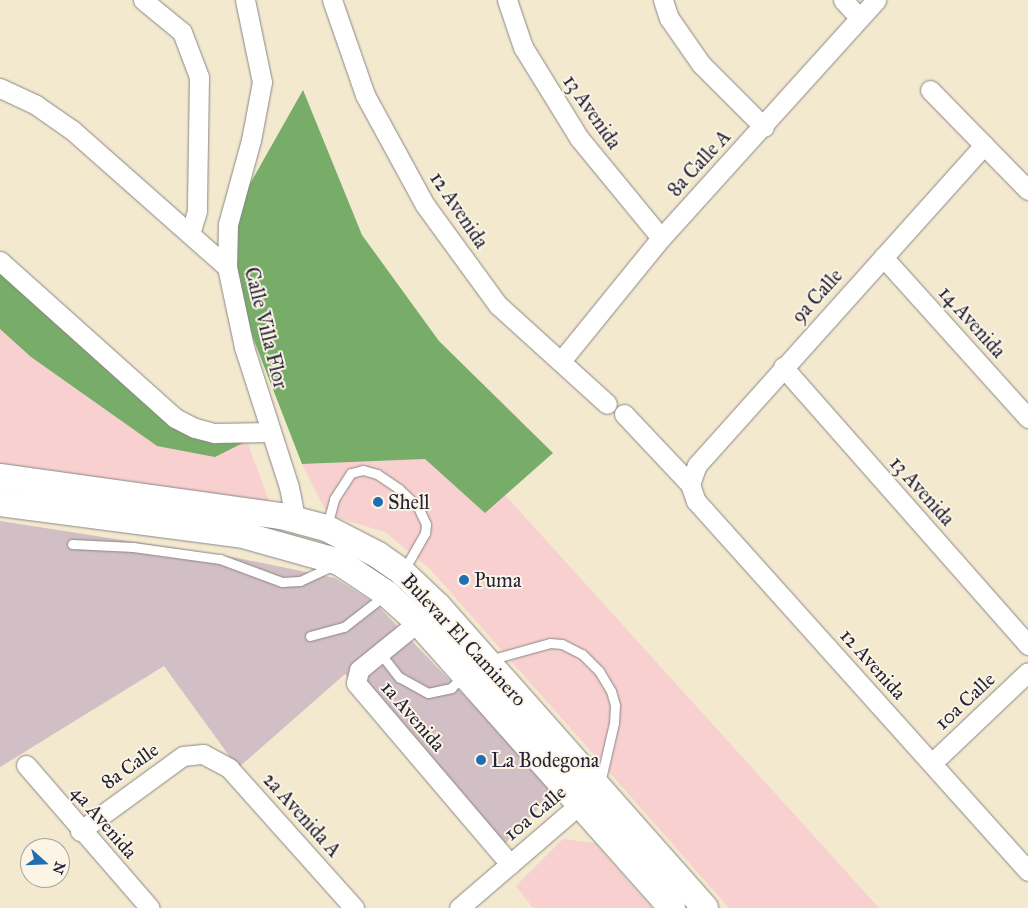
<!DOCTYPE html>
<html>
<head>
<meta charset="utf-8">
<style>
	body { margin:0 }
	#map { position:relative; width:1028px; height:908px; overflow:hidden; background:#f3e9cf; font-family:"IM FELL Great Primer",serif }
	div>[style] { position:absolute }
	.built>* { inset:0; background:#f7d0cf }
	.industrial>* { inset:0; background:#d2bec5 }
	.forest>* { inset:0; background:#78ad69 }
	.roads { filter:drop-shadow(0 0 1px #8a8685) drop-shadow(0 0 1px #8a8685) }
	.service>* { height:9px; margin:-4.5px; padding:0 4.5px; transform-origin:4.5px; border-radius:4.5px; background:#fff }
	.minor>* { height:19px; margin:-9.5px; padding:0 9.5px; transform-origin:9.5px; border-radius:9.5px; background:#fff }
	.secondary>* { height:26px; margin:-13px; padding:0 13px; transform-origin:13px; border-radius:13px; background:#fff }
	.dots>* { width:14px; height:14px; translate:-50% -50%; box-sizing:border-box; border:2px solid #fcf5e5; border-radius:50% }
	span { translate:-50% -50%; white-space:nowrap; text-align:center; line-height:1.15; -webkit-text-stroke:4px #fcf5e5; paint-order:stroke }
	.street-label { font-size:20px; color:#22223b }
	.poi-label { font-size:20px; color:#22223b }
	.left { translate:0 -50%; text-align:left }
	.north { position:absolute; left:20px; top:838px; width:50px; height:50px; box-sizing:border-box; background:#fcf5e5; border:1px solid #a5a1a1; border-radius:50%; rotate:110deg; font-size:14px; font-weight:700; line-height:20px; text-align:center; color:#22223b }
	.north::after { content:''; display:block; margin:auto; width:18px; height:22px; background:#1f6fb2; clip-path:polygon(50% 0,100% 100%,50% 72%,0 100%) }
</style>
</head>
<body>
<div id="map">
	<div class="built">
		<div style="clip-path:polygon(0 329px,31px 357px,157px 446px,247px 441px,270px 504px,0 464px)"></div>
		<div style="clip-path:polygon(425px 459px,485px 512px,505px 495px,879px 908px,729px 908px,430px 569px,385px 532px,328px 515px,302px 464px)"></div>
		<div style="clip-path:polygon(563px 839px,595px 843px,652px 908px,533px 908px,516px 886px)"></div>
	</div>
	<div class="industrial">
		<div style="clip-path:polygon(0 521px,238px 558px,335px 578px,376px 604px,556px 790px,496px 853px,345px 674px,238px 768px,164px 666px,0 767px)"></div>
	</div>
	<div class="forest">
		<div style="clip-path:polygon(303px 90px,362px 235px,439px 341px,553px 453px,485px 513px,425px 459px,302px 464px,246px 320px,232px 251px,247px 189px)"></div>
		<div style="clip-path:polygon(0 259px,195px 424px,247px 441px,215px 457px,157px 446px,31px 357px,0 329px)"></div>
	</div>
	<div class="roads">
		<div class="service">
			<div style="left:327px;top:526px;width:28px;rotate:-75deg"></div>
			<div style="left:334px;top:499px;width:31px;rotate:-57deg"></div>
			<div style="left:351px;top:473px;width:12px;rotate:-14deg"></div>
			<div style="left:363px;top:470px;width:15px;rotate:16deg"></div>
			<div style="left:377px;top:474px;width:27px;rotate:34deg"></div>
			<div style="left:399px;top:489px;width:26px;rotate:43deg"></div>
			<div style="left:418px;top:507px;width:19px;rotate:65deg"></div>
			<div style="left:426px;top:524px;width:9px;rotate:96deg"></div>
			<div style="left:425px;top:533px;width:43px;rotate:119.6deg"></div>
			<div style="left:72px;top:544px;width:61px;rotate:2.8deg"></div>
			<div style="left:133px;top:547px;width:88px;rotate:7.9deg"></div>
			<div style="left:220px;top:559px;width:66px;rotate:20.4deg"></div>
			<div style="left:282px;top:582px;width:18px;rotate:-3deg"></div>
			<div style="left:300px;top:581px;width:35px;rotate:-25deg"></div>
			<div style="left:310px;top:636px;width:35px;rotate:-15deg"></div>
			<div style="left:344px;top:627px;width:52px;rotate:-38deg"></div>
			<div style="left:380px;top:653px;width:31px;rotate:52deg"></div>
			<div style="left:399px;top:677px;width:33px;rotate:29deg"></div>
			<div style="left:428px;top:693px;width:24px;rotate:-12deg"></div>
			<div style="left:451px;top:688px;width:17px;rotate:-45deg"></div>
			<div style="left:489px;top:660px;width:63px;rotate:-15.6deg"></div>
			<div style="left:550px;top:643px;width:12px;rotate:5deg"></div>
			<div style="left:562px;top:644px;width:22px;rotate:27deg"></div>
			<div style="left:582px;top:654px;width:24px;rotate:45deg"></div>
			<div style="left:599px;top:671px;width:23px;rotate:59deg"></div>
			<div style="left:611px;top:691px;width:15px;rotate:74deg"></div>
			<div style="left:615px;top:705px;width:18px;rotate:93deg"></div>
			<div style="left:614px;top:723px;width:62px;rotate:103.1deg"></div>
		</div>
		<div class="minor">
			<div style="left:143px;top:0;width:50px;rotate:39.4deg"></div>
			<div style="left:182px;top:32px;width:48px;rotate:69.3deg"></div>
			<div style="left:199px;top:77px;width:134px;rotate:90.9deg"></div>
			<div style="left:197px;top:211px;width:24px;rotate:107deg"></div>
			<div style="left:245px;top:0;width:84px;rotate:78.3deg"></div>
			<div style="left:262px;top:82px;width:59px;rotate:100.7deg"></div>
			<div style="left:251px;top:140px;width:87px;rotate:105.3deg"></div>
			<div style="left:228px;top:224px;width:43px;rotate:91.3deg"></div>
			<div style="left:227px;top:267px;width:82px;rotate:78deg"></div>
			<div style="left:244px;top:347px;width:147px;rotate:72.2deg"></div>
			<div style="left:289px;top:487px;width:33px;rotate:79deg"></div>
			<div style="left:332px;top:0;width:101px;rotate:70.8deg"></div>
			<div style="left:365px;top:95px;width:125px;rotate:61.4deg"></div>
			<div style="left:425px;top:205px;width:124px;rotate:53.9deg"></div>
			<div style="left:498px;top:305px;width:147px;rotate:42.2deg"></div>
			<div style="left:507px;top:0;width:50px;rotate:71.2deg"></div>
			<div style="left:523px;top:47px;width:107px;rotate:58.4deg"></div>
			<div style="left:579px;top:138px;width:129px;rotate:50.6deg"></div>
			<div style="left:663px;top:0;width:19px;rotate:72deg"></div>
			<div style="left:669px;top:18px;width:56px;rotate:55.2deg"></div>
			<div style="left:701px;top:64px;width:89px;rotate:45deg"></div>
			<div style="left:843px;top:0;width:23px;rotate:47deg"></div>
			<div style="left:0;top:88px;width:40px;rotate:25deg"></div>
			<div style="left:36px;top:105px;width:44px;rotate:34.8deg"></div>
			<div style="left:72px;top:130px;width:207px;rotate:41.5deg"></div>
			<div style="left:930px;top:90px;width:140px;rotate:45.6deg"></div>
			<div style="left:883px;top:257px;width:217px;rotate:48deg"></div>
			<div style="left:0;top:261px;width:235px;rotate:41.9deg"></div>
			<div style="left:175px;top:418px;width:22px;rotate:27deg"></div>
			<div style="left:195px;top:428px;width:20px;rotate:15deg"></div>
			<div style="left:214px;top:433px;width:57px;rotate:-1deg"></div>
			<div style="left:561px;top:361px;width:159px;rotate:-50.9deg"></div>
			<div style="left:661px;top:238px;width:321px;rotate:-47.9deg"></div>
			<div style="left:783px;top:367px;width:371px;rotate:48.6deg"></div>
			<div style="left:624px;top:414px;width:96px;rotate:46.7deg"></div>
			<div style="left:690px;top:484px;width:18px;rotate:71deg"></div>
			<div style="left:696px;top:501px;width:497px;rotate:48.1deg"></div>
			<div style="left:690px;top:484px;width:20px;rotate:-70deg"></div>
			<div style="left:697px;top:465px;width:430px;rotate:-48.1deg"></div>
			<div style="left:418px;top:622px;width:76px;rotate:140.9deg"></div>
			<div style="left:359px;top:670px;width:13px;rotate:103deg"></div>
			<div style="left:356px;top:683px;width:238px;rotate:49.6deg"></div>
			<div style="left:932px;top:763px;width:132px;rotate:-43.5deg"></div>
			<div style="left:26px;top:765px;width:189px;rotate:49.1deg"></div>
			<div style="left:80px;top:831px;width:127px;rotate:-36.1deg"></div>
			<div style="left:183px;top:756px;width:20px;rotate:-6deg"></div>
			<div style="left:203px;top:754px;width:30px;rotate:28deg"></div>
			<div style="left:229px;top:768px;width:188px;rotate:48.2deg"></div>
			<div style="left:459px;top:908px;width:172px;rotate:-40.7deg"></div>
		</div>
		<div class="secondary">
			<div style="left:0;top:477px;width:284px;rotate:7.9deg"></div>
			<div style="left:281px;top:516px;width:47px;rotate:14.9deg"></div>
			<div style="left:326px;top:528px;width:59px;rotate:27.4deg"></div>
			<div style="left:378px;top:555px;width:29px;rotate:35deg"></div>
			<div style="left:402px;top:572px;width:50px;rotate:43.4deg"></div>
			<div style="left:438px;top:606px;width:403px;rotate:48.5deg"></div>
			<div style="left:0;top:503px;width:245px;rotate:7.5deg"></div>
			<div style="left:243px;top:535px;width:100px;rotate:15.7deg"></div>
			<div style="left:339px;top:562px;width:58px;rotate:33.7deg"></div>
			<div style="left:387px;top:594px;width:42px;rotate:42.1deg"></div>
			<div style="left:418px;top:622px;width:383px;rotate:48.4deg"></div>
		</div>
	</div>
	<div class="dots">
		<div style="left:378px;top:502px;background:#1f6fb2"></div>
		<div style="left:464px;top:580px;background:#1f6fb2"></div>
		<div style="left:481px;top:760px;background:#1f6fb2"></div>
	</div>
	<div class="street-label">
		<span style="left:592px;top:112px;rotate:55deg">13 Avenida</span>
		<span style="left:699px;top:163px;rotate:-47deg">8a Calle A</span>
		<span style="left:459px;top:210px;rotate:56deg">12 Avenida</span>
		<span style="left:817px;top:296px;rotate:-48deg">9a Calle</span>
		<span style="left:972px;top:322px;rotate:48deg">14 Avenida</span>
		<span style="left:266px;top:328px;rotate:76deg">Calle Villa Flor</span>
		<span style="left:922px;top:491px;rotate:48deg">13 Avenida</span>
		<span style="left:464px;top:640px;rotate:47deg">Bulevar El Caminero</span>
		<span style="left:873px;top:664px;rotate:48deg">12 Avenida</span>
		<span style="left:965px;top:701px;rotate:-43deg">10a Calle</span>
		<span style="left:413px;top:716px;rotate:49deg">1a Avenida</span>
		<span style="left:130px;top:766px;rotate:-35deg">8a Calle</span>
		<span style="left:535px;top:813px;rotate:-40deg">10a Calle</span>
		<span style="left:302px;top:815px;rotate:48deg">2a Avenida A</span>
		<span style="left:104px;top:822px;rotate:49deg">4a Avenida</span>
	</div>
	<div class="poi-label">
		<span class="left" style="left:388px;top:502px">Shell</span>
		<span class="left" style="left:474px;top:580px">Puma</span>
		<span class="left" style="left:491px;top:760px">La Bodegona</span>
	</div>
	<div class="north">N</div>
</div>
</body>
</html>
